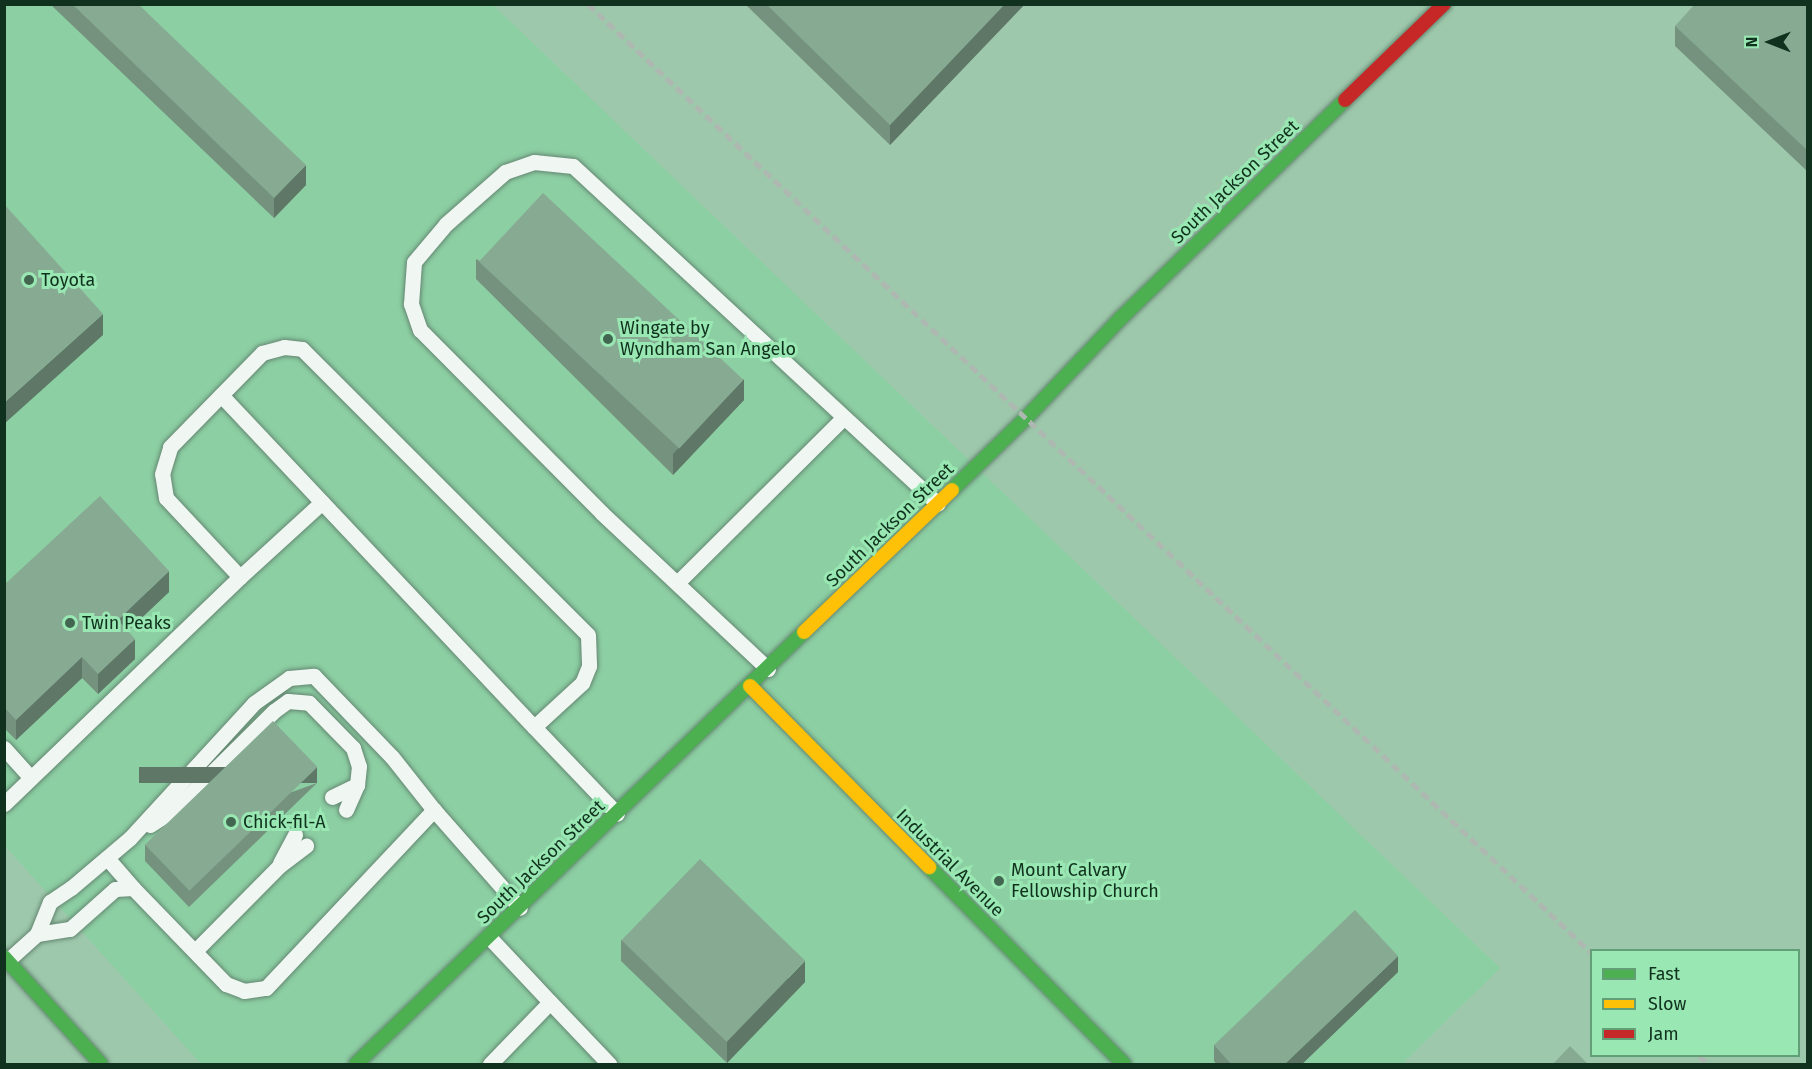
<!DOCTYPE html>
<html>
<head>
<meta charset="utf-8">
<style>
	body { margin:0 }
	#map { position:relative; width:1812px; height:1069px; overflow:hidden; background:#9ec8ac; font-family:"Fira Sans",sans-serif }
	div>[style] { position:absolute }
	.built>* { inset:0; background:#8ccfa3 }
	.roads { filter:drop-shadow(0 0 2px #658772) drop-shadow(0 0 2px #658772) }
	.lane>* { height:15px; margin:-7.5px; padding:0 7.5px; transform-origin:7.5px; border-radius:7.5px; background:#f0f7f3 }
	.fast>* { height:14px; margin:-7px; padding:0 7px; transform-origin:7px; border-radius:7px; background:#4caf50 }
	.slow>* { height:14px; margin:-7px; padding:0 7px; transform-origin:7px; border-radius:7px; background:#ffc107 }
	.jam>* { height:14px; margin:-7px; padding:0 7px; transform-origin:7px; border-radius:7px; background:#c62828 }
	.rail>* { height:4.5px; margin-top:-2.25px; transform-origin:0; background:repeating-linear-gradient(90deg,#adb8b1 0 9px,transparent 0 13.5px) }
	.wall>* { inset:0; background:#74927e }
	.shaded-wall>* { inset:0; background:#5e7767; transform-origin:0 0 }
	.building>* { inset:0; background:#87aa93; transform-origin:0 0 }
	.dots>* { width:16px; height:16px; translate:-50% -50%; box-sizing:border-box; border:3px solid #99e7b2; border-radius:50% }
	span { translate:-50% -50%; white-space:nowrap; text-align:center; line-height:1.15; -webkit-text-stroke:6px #99e7b2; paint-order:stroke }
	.street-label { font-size:18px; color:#10311d }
	.poi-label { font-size:18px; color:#10311d }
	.left { translate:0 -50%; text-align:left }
	.frame { position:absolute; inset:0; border:6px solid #10311d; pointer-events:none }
	.legend { position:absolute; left:1590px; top:949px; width:210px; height:108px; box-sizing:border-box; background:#99e7b2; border:2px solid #629e76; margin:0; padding:8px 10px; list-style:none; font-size:18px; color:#10311d }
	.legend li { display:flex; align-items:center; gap:12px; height:30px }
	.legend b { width:30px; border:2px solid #629e76 }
	.north { position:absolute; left:1740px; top:12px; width:60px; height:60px; -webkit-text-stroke:4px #99e7b2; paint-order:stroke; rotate:270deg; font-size:16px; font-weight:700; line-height:24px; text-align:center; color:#10311d }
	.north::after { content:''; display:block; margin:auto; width:21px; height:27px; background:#10311d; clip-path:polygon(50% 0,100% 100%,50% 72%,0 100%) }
</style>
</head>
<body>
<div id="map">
	<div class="built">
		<div style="clip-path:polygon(4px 5px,493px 5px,1500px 968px,1402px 1064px,201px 1064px,5px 846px)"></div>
	</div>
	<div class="roads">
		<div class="lane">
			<div style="left:221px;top:395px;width:456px;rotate:46.7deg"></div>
			<div style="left:240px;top:577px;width:111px;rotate:-42.4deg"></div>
			<div style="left:677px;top:583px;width:235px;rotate:-44.8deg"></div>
			<div style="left:768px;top:669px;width:228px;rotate:-136.8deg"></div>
			<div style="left:602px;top:513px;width:258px;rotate:-134.8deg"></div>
			<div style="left:420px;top:330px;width:28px;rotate:-109deg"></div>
			<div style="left:411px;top:304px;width:42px;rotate:-85.9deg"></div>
			<div style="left:414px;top:262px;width:50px;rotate:-49.9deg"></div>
			<div style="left:446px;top:224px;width:79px;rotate:-41.4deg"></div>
			<div style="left:505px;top:172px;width:31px;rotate:-19deg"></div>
			<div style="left:534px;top:162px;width:39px;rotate:6deg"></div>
			<div style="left:573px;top:166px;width:497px;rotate:42.8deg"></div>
			<div style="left:4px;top:748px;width:40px;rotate:48deg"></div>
			<div style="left:332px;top:797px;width:28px;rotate:-26deg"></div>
			<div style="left:4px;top:804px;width:327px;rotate:-43.9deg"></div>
			<div style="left:240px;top:577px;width:108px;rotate:-133.1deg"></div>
			<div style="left:166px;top:498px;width:24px;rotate:-99deg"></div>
			<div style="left:162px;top:474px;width:28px;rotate:-73deg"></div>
			<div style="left:170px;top:447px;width:132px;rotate:-45.6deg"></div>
			<div style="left:262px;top:353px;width:23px;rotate:-15deg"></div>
			<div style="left:284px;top:347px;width:18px;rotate:6deg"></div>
			<div style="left:302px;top:349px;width:404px;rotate:45deg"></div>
			<div style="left:588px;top:635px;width:31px;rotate:88deg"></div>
			<div style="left:589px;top:666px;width:18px;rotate:112deg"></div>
			<div style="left:582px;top:683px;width:65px;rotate:137.5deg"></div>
			<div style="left:534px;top:727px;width:120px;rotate:46.3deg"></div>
			<div style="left:150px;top:825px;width:31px;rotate:-33deg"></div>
			<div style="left:176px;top:808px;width:138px;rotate:-44.7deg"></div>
			<div style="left:274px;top:711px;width:17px;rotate:-36deg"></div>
			<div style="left:288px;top:701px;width:21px;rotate:5deg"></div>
			<div style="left:309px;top:703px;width:63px;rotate:45.6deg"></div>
			<div style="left:353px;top:748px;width:19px;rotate:72deg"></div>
			<div style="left:359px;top:766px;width:19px;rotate:96deg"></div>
			<div style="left:357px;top:785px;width:27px;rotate:114deg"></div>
			<div style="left:107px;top:858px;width:40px;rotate:49deg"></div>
			<div style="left:280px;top:863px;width:32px;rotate:-62deg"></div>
			<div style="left:37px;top:934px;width:33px;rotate:-9deg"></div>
			<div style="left:70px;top:929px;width:60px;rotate:-41.6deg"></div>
			<div style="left:115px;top:889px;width:18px;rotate:-3deg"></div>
			<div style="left:133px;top:888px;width:134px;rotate:45.9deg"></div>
			<div style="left:226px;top:984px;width:19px;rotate:21deg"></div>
			<div style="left:244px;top:991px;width:22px;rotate:-8deg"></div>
			<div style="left:266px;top:988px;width:245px;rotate:-46.7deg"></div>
			<div style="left:489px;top:937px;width:89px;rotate:46.8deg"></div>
			<div style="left:195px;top:951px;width:120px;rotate:-45.3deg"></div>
			<div style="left:279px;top:866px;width:34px;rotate:-37deg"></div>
			<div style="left:7px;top:961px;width:40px;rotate:-42deg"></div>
			<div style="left:37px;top:934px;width:35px;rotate:-68deg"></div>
			<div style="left:50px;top:902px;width:25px;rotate:-34deg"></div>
			<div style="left:71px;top:888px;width:77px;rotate:-40.3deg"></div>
			<div style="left:130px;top:838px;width:183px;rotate:-47.4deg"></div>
			<div style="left:254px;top:703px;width:43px;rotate:-35.5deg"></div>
			<div style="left:289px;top:678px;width:25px;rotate:-5deg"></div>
			<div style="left:314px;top:676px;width:112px;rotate:46.1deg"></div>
			<div style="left:392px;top:757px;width:68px;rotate:51.6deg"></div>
			<div style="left:434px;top:810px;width:130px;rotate:48.7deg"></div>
			<div style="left:490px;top:1064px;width:86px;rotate:-45.9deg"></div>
			<div style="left:550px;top:1002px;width:86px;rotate:46.4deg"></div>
		</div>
		<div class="fast">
			<div style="left:952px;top:490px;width:103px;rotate:-44.2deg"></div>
			<div style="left:1026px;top:418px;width:139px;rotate:-46.5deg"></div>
			<div style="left:1122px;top:317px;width:311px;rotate:-44.2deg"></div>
			<div style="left:929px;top:867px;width:277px;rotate:45.3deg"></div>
			<div style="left:4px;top:957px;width:144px;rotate:47.8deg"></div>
			<div style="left:356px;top:1064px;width:622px;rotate:-43.96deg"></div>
		</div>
		<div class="slow">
			<div style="left:804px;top:632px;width:205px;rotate:-43.8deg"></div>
			<div style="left:750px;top:686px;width:255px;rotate:45.3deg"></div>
		</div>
		<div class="jam">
			<div style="left:1345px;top:100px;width:138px;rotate:-44.1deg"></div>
		</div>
	</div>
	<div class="rail">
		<div style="left:588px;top:4px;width:1382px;rotate:43.39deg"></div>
		<div style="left:1699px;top:1056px;width:12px;rotate:42deg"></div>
	</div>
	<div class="wall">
		<div style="clip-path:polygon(50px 4px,138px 4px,306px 185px,274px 218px)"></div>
		<div style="clip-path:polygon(745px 4px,1025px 4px,890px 145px)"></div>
		<div style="clip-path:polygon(1808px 4px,1808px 172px,1675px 46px,1675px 26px)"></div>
		<div style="clip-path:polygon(476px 259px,744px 400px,673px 475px,476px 279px)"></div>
		<div style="clip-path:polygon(4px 585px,169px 592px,128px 631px,135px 659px,98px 694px,82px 678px,16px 740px,4px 728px)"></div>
		<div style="clip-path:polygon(317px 783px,189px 907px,145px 861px,145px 845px)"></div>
		<div style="clip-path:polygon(621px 940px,805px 982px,727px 1063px,621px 961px)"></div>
		<div style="clip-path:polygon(1398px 972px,1301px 1065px,1217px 1065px,1214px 1061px,1214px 1045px)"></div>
	</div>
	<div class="shaded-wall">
		<div style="clip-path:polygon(1005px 4px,1025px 4px,890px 145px,890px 125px)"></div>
		<div style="clip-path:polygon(306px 165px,306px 185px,274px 218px,274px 198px)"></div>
		<div style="clip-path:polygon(103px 314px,103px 335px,4px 424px,4px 403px)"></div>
		<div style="clip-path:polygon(744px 379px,744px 400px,673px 475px,673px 454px)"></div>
		<div style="clip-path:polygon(169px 571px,169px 592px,118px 640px,118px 620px)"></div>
		<div style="clip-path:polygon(135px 639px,135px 659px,98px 694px,98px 674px)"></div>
		<div style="clip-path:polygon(82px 657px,82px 678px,16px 740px,16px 720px)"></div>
		<div style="left:317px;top:767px;width:16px;height:178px;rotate:90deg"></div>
		<div style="clip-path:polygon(1398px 956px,1398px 972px,1301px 1065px,1284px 1065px)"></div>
		<div style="clip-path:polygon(805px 961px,805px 982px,727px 1063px,727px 1042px)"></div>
	</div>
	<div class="building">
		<div style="clip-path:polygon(72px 4px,138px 4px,306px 165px,274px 198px)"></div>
		<div style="clip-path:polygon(766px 4px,1005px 4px,890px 125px)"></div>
		<div style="clip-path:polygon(1695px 4px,1808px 4px,1808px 151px,1675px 26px)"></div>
		<div style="left:543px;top:193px;width:274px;height:94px;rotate:43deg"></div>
		<div style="clip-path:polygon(4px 204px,103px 314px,4px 403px)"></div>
		<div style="clip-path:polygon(100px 496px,169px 571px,118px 620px,135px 639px,98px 674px,82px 657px,16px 720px,4px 707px,4px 585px)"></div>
		<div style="left:273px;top:721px;width:64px;height:178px;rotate:46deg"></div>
		<div style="left:700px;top:859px;width:146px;height:113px;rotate:44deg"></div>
		<div style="clip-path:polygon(1355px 910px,1398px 956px,1284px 1065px,1232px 1065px,1214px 1045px)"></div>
		<div style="clip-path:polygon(1570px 1046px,1589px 1065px,1552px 1065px)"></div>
	</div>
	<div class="dots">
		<div style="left:29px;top:280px;background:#42664f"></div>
		<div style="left:608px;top:339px;background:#42664f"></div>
		<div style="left:70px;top:623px;background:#42664f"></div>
		<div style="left:231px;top:822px;background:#42664f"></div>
		<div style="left:999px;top:881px;background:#42664f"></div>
	</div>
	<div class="street-label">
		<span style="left:1235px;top:182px;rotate:-44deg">South Jackson Street</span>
		<span style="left:890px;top:525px;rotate:-44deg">South Jackson Street</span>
		<span style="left:541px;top:862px;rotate:-44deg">South Jackson Street</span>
		<span style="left:950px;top:863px;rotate:45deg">Industrial Avenue</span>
	</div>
	<div class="poi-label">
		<span class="left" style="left:41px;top:280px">Toyota</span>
		<span class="left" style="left:620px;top:339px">Wingate by<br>Wyndham San Angelo</span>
		<span class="left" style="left:82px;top:623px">Twin Peaks</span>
		<span class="left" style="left:243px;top:822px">Chick-fil-A</span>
		<span class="left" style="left:1011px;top:881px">Mount Calvary<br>Fellowship Church</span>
	</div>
	<div class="frame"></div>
	<ul class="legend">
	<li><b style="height:8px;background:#4caf50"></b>Fast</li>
	<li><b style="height:8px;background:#ffc107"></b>Slow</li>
	<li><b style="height:8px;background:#c62828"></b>Jam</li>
	</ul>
	<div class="north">N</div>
</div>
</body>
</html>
